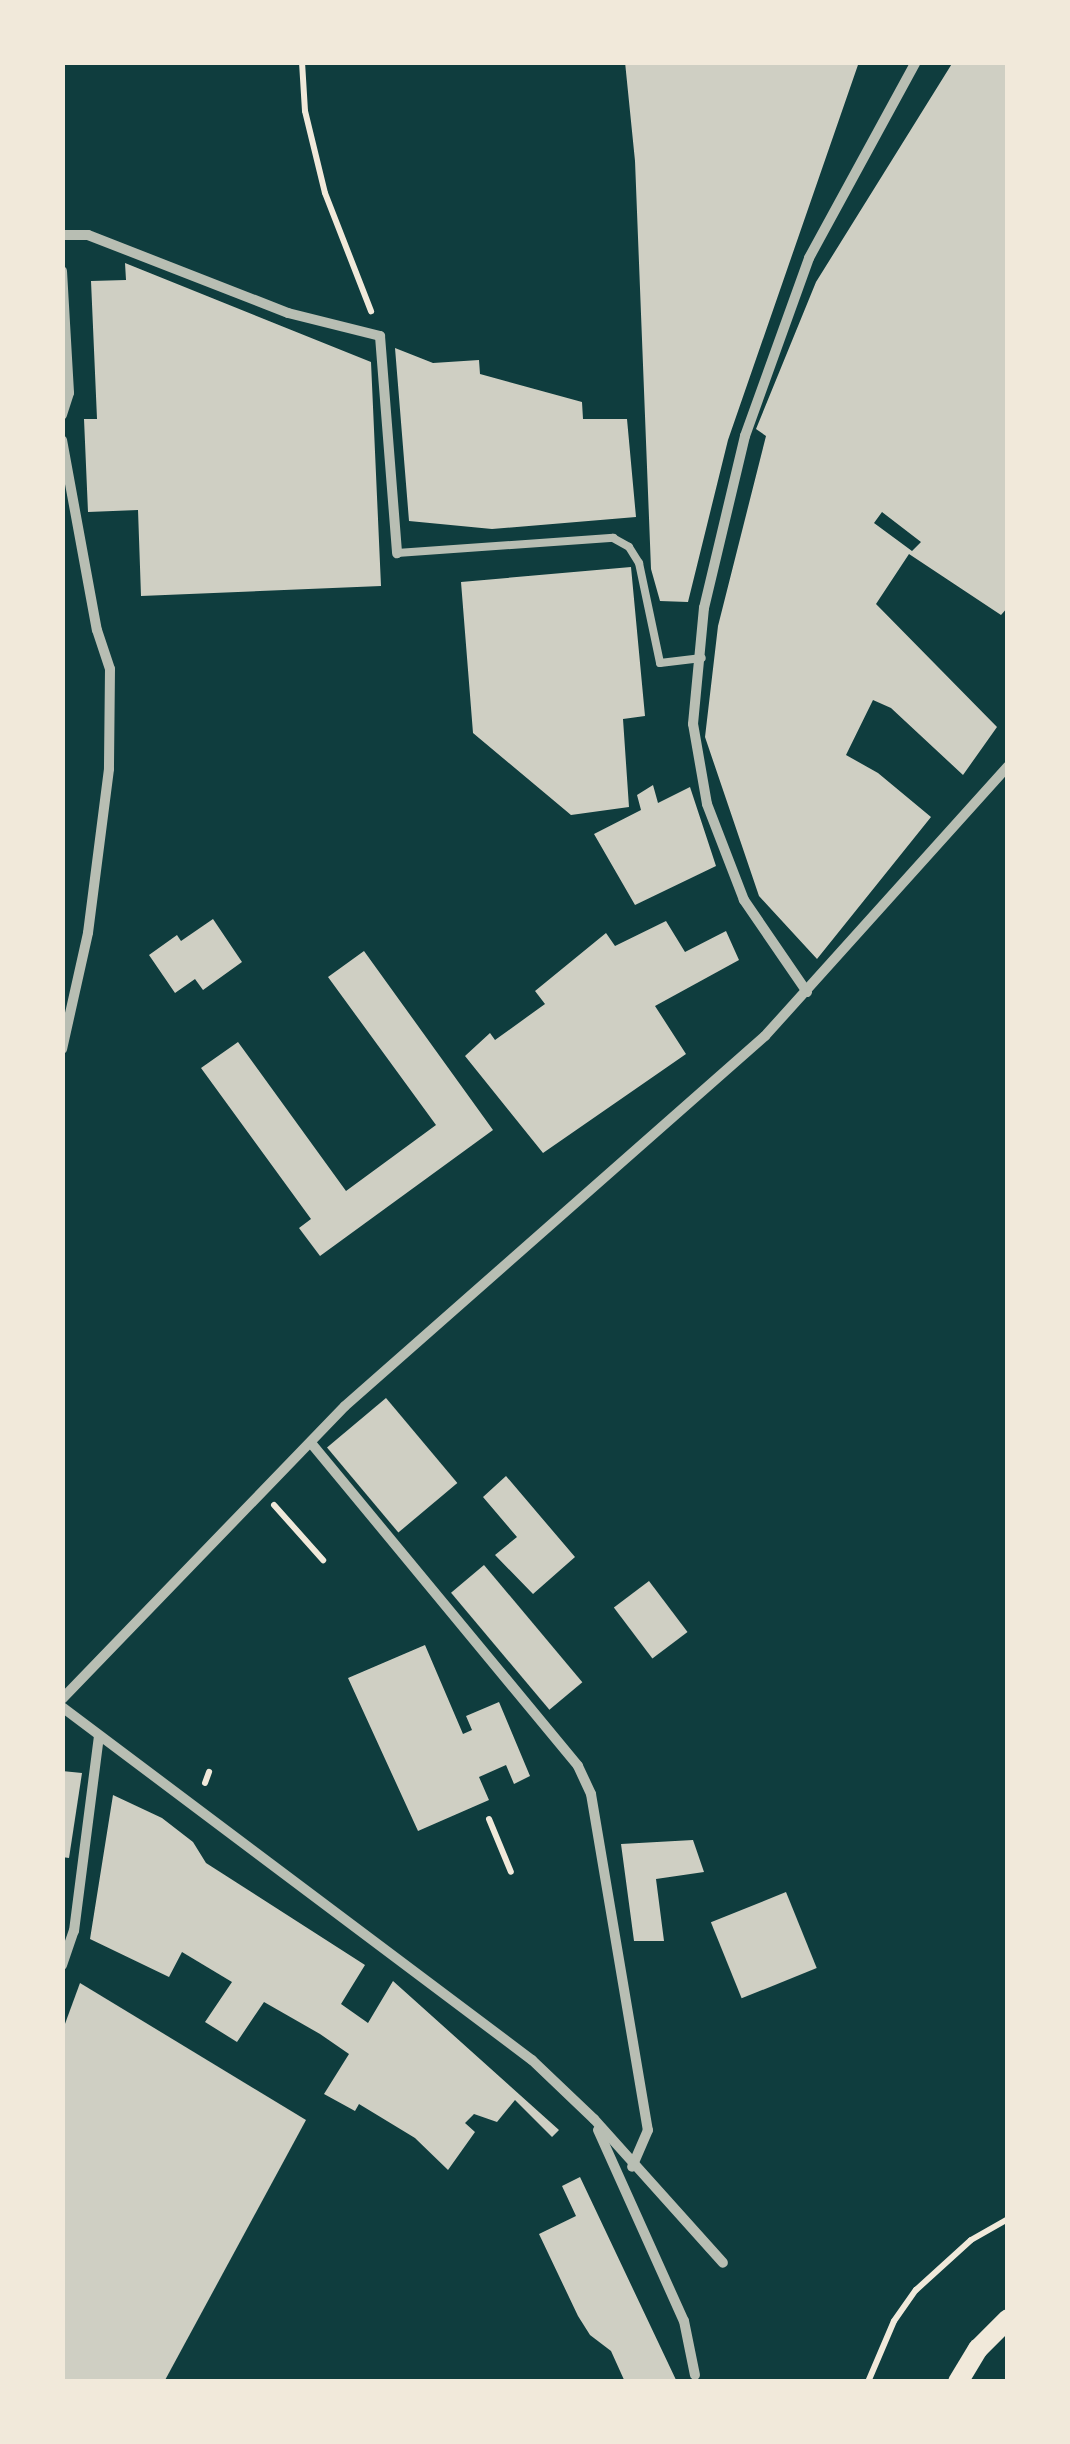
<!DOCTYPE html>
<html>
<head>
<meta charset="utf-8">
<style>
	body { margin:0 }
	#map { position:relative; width:1070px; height:2444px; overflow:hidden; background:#0f3d3e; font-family:Arial,sans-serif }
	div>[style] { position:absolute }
	.building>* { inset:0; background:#cfcfc3; transform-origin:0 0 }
	.path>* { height:6px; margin:-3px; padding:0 3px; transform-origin:3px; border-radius:3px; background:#f1e9da }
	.service>* { height:8px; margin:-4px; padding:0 4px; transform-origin:4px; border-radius:4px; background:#b8beb3 }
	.minor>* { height:10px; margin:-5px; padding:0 5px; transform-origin:5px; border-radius:5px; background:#b8beb3 }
	.secondary>* { height:20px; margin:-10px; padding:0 10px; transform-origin:10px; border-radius:10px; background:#f1e9da }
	span { translate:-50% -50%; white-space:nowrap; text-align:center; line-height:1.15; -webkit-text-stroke:10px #f1e9da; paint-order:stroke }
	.frame { position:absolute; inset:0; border:65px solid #f1e9da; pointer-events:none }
</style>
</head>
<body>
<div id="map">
	<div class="building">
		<div style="clip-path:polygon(625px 62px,859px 62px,728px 440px,688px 602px,660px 601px,651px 569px,635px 161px)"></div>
		<div style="clip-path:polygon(evenodd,953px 62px,1008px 62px,1008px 607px,1001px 615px,909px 554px,876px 604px,997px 727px,963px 775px,891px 708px,873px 700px,846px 755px,878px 773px,931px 817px,817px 959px,759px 896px,705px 737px,718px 626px,766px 436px,756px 429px,816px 282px,953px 62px,882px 512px,921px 542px,912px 551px,874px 523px,882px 512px)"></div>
		<div style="clip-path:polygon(125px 263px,371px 362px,381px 586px,141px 596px,138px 510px,88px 512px,84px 419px,97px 419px,91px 281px,126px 280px)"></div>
		<div style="clip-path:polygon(395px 348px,433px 363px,479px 360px,480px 374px,582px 402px,583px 419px,627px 419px,636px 517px,492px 529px,409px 521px)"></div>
		<div style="clip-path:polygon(631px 567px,645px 716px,623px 719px,629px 807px,571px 815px,473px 733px,461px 582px)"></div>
		<div style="clip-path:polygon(653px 785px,658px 803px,690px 787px,716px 866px,635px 905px,594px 834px,641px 810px,637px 795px)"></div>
		<div style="clip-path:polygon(213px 919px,242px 962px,203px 990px,195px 979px,175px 993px,149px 955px,177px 935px,181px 941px)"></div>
		<div style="clip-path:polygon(666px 921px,685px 952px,726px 931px,739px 960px,655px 1006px,686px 1054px,543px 1153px,465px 1056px,490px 1033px,495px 1040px,545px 1004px,535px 991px,606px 933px,615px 946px)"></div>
		<div style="clip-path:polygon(364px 951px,493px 1130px,320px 1256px,299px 1228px,311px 1219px,201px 1068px,238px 1042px,346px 1191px,436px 1125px,328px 977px)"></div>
		<div style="left:386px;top:1398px;width:111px;height:77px;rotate:50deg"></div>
		<div style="clip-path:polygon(506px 1476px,575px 1557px,533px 1594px,495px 1555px,517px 1537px,483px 1497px)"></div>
		<div style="left:484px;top:1565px;width:153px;height:43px;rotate:50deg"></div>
		<div style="left:649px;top:1581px;width:64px;height:44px;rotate:53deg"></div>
		<div style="clip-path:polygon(425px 1645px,463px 1734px,472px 1730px,466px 1716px,499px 1702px,530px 1776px,514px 1784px,506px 1765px,479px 1777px,489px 1800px,418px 1831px,348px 1678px)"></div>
		<div style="clip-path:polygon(62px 1771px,82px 1773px,69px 1858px,62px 1857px)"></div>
		<div style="clip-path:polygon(113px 1795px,162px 1818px,193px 1842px,206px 1863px,365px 1965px,341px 2004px,368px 2023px,393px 1981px,559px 2130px,552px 2137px,515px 2100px,497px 2122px,474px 2114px,465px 2123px,475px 2132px,448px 2170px,415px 2138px,359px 2104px,355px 2111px,324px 2094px,349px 2054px,320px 2034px,264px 2002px,237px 2042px,205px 2022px,232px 1982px,182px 1952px,169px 1977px,90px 1939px)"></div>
		<div style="clip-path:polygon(693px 1840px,704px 1872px,656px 1879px,664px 1941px,634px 1941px,621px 1844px)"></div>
		<div style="left:786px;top:1892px;width:82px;height:81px;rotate:68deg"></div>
		<div style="clip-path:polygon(80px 1983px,306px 2120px,164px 2382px,62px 2382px,62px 2032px)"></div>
		<div style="clip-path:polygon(580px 2177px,677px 2382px,625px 2382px,611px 2351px,590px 2335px,578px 2316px,539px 2234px,576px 2216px,562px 2186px)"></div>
	</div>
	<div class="path">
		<div style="left:302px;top:62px;width:49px;rotate:86.5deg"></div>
		<div style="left:305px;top:111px;width:84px;rotate:76.3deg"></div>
		<div style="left:325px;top:193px;width:127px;rotate:68.7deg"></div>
		<div style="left:274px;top:1505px;width:74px;rotate:48.3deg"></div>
		<div style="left:205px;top:1783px;width:12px;rotate:-70deg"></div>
		<div style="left:489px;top:1819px;width:57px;rotate:67.5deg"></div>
		<div style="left:868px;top:2382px;width:66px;rotate:-66.9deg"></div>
		<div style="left:894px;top:2321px;width:38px;rotate:-55deg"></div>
		<div style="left:916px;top:2290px;width:74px;rotate:-42.3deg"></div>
		<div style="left:971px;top:2240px;width:43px;rotate:-29.6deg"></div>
	</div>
	<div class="service">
		<div style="left:397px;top:553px;width:217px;rotate:-4deg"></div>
		<div style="left:613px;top:538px;width:18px;rotate:29deg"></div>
		<div style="left:629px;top:547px;width:19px;rotate:58deg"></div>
		<div style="left:639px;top:563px;width:102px;rotate:78.1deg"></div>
		<div style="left:660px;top:663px;width:42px;rotate:-6.8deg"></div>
	</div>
	<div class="minor">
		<div style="left:62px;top:235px;width:26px"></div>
		<div style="left:88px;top:235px;width:215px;rotate:21.3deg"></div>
		<div style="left:288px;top:313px;width:95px;rotate:14deg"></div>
		<div style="left:380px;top:336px;width:218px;rotate:85.5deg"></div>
		<div style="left:62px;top:271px;width:122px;rotate:86.7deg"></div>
		<div style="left:69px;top:393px;width:23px;rotate:108deg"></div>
		<div style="left:62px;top:440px;width:193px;rotate:79.6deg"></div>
		<div style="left:97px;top:630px;width:41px;rotate:71.6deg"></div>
		<div style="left:110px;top:669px;width:100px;rotate:90.6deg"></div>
		<div style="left:109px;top:769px;width:165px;rotate:97.3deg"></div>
		<div style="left:88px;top:933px;width:119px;rotate:102.6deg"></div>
		<div style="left:807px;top:992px;width:112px;rotate:-124.4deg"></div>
		<div style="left:744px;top:900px;width:103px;rotate:-111.1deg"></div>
		<div style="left:707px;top:804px;width:81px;rotate:-99.9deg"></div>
		<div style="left:693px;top:724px;width:117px;rotate:-84.6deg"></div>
		<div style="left:704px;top:608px;width:177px;rotate:-76.6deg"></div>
		<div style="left:745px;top:436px;width:189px;rotate:-70.2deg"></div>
		<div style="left:809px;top:258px;width:223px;rotate:-61.4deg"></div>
		<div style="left:311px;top:1443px;width:419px;rotate:50.4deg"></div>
		<div style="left:578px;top:1766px;width:31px;rotate:65deg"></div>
		<div style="left:591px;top:1794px;width:341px;rotate:80.4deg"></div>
		<div style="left:648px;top:2130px;width:40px;rotate:113.4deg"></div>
		<div style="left:62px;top:1699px;width:407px;rotate:-46deg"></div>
		<div style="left:345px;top:1406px;width:560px;rotate:-41.38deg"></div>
		<div style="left:765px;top:1036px;width:363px;rotate:-48deg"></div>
		<div style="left:62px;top:1707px;width:588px;rotate:36.91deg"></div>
		<div style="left:532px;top:2060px;width:86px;rotate:43.6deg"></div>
		<div style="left:594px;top:2119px;width:193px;rotate:48.1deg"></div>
		<div style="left:62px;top:1965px;width:36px;rotate:-71deg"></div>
		<div style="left:74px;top:1931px;width:197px;rotate:-82.7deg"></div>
		<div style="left:598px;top:2130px;width:209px;rotate:65.8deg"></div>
		<div style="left:684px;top:2321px;width:55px;rotate:78.5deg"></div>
	</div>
	<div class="secondary">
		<div style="left:958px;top:2382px;width:39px;rotate:-59deg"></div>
		<div style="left:978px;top:2349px;width:42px;rotate:-45deg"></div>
	</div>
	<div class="frame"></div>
</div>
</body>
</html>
